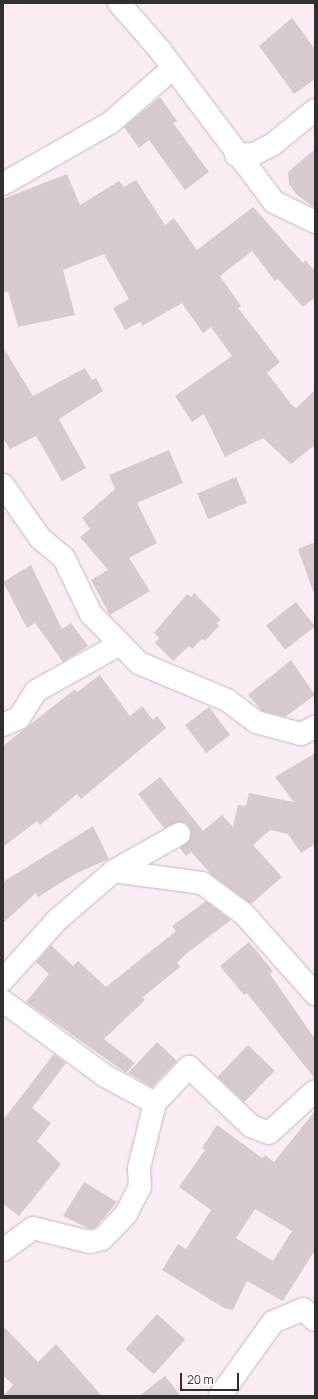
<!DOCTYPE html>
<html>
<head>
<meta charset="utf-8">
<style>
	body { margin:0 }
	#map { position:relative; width:318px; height:1399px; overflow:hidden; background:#f9ecf4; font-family:Manrope,sans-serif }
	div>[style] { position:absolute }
	.building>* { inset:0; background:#d6cad1; transform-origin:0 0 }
	.roads { filter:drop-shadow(0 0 1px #c4b8bf) drop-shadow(0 0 1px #c4b8bf) }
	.minor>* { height:22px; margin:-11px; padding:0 11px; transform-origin:11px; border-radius:11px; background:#fff }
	span { translate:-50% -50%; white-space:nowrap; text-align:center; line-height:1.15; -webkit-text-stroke:3px #fff; paint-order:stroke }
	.frame { position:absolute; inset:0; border:4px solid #332f31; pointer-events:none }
	.scale { position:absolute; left:180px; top:1373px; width:59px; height:18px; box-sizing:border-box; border:2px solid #332f31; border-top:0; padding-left:5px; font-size:12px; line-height:14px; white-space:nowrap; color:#332f31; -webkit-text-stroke:3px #fff; paint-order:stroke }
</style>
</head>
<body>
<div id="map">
	<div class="building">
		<div style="clip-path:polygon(292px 18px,315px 49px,315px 79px,294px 94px,259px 46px)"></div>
		<div style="clip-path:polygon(160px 97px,177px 121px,173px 123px,209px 172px,185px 190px,149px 140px,139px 148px,124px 127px)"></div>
		<div style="clip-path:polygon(315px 149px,315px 208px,296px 194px,289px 184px,288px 172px)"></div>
		<div style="clip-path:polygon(67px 174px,80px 205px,119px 181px,124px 187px,136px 180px,165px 225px,174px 218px,197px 250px,253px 207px,303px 263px,305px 260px,315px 271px,315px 297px,303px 307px,278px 279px,275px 281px,252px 251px,220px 276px,241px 306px,238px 308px,280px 362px,267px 373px,292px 405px,296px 408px,315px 390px,315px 445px,291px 464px,263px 438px,225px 457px,204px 414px,192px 422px,175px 396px,232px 356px,211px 327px,203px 333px,182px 303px,142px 326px,140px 322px,125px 330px,113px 308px,129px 299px,104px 254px,63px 270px,75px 315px,18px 327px,8px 291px,3px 293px,3px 199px)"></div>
		<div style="clip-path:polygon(3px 347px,33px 396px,85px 368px,92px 380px,96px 378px,103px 391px,59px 419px,86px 468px,62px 481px,36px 436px,10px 449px,3px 438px)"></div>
		<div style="clip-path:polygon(169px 450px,183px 483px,137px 503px,157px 543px,129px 558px,150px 591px,110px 615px,91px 580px,108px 570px,80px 537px,90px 529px,82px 518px,115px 489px,109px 475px)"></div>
		<div style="left:236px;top:477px;width:28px;height:42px;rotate:67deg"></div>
		<div style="clip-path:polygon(315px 542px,315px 591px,313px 591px,298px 549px)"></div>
		<div style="clip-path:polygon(31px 565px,62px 629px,71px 623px,88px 646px,63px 662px,35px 623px,27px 628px,3px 582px)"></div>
		<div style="clip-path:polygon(194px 593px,221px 620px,217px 623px,219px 626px,205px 641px,202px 639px,192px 649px,189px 646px,173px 661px,155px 643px,159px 638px,154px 633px,187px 594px,191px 597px)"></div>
		<div style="left:296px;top:602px;width:31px;height:38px;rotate:52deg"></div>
		<div style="clip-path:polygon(291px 660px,315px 695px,285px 717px,262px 711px,248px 695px)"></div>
		<div style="clip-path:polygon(100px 675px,130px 716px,142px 706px,153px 720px,157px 716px,166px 728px,81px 799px,77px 794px,40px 825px,37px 821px,3px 847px,3px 746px,75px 689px,77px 692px)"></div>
		<div style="left:209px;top:707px;width:35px;height:30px;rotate:53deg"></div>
		<div style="clip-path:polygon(315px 753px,315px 844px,301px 853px,288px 834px,270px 830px,253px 845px,282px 877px,251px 904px,212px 875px,191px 852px,186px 856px,180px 848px,191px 834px,186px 823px,179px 822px,164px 828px,138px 794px,160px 777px,203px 831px,222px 815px,233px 827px,238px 805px,246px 806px,249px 793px,294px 802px,275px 777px)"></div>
		<div style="clip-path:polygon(93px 826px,109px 859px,75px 874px,38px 897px,36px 893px,3px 923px,3px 882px)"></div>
		<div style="clip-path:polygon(206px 901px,231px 920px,187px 953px,177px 963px,180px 967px,143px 997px,145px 1000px,104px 1039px,135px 1063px,126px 1073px,26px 1002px,49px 974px,36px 962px,51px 945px,73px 966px,78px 961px,106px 987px,176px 931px,172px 926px)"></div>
		<div style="clip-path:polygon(249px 942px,273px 971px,270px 974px,315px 1039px,315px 1079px,247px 993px,244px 995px,220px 966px)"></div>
		<div style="clip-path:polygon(157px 1042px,177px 1061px,152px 1087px,128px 1073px)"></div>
		<div style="left:248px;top:1045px;width:37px;height:44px;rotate:44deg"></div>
		<div style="clip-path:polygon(54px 1054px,66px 1063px,32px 1108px,51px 1123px,37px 1141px,61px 1164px,19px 1216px,3px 1204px,3px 1120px)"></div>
		<div style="clip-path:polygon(evenodd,315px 1111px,315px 1250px,283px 1301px,247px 1281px,233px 1310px,224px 1308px,162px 1270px,178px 1244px,186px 1249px,211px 1210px,179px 1187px,205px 1150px,202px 1148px,217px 1125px,262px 1158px,265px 1155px,274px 1162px,315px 1111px,255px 1209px,292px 1231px,273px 1261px,236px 1238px,255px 1209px)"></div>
		<div style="clip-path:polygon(84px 1182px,117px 1202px,95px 1228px,90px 1229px,63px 1216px)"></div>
		<div style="left:157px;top:1314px;width:38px;height:47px;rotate:42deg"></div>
		<div style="clip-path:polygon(3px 1326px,38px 1362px,56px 1344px,102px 1396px,3px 1396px,13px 1385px,3px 1375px)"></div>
		<div style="clip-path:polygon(165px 1376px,181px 1396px,139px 1396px)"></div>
	</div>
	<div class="roads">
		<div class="minor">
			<div style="left:119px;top:3px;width:62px;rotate:48.9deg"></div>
			<div style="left:160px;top:50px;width:190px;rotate:53.1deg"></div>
			<div style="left:274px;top:202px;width:46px;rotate:26deg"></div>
			<div style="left:236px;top:155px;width:18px;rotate:-3deg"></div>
			<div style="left:254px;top:154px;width:20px;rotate:-27deg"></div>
			<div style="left:272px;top:145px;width:55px;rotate:-39.1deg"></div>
			<div style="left:3px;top:184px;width:123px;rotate:-29.7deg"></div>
			<div style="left:110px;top:123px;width:82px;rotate:-41.1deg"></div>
			<div style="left:3px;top:485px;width:65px;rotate:55.1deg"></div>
			<div style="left:40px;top:538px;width:31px;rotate:40deg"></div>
			<div style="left:64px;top:558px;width:62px;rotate:64.3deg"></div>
			<div style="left:91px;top:614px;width:69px;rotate:45.6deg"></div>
			<div style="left:139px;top:663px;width:95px;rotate:22.8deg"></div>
			<div style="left:227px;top:700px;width:36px;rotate:37deg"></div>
			<div style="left:256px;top:722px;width:47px;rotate:14.9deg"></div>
			<div style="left:301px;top:734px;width:16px;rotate:-27deg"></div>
			<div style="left:3px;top:725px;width:17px;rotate:-24deg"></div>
			<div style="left:19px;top:718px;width:32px;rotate:-58deg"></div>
			<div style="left:36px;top:691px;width:96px;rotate:-29.2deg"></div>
			<div style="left:114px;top:871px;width:89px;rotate:7.8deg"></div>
			<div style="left:202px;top:883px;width:52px;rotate:36.4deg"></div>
			<div style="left:244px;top:914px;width:107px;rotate:48.4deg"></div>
			<div style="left:3px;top:980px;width:81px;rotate:-48deg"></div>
			<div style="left:57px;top:920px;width:75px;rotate:-40.7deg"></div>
			<div style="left:114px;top:871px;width:75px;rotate:-29.6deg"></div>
			<div style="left:3px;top:1001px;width:127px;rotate:36.3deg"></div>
			<div style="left:105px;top:1076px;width:57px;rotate:28.4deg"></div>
			<div style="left:155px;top:1103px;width:50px;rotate:-46.6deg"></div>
			<div style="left:189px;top:1067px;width:86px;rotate:43.6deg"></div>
			<div style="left:251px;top:1126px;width:19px;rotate:21deg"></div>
			<div style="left:269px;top:1133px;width:62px;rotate:-42.4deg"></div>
			<div style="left:3px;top:1250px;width:37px;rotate:-36deg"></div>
			<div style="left:33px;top:1228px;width:59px;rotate:13.8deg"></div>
			<div style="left:90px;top:1242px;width:12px;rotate:-14deg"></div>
			<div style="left:102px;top:1239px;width:35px;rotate:-46deg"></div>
			<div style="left:126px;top:1214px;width:30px;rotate:-63deg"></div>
			<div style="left:140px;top:1187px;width:19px;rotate:-93deg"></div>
			<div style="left:139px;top:1168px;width:67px;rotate:-76.2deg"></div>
			<div style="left:220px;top:1396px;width:91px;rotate:-54.4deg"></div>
			<div style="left:273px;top:1322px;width:33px;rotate:-23deg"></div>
			<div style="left:303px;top:1309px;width:16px;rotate:43deg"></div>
		</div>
	</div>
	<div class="frame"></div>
	<div class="scale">20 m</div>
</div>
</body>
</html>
